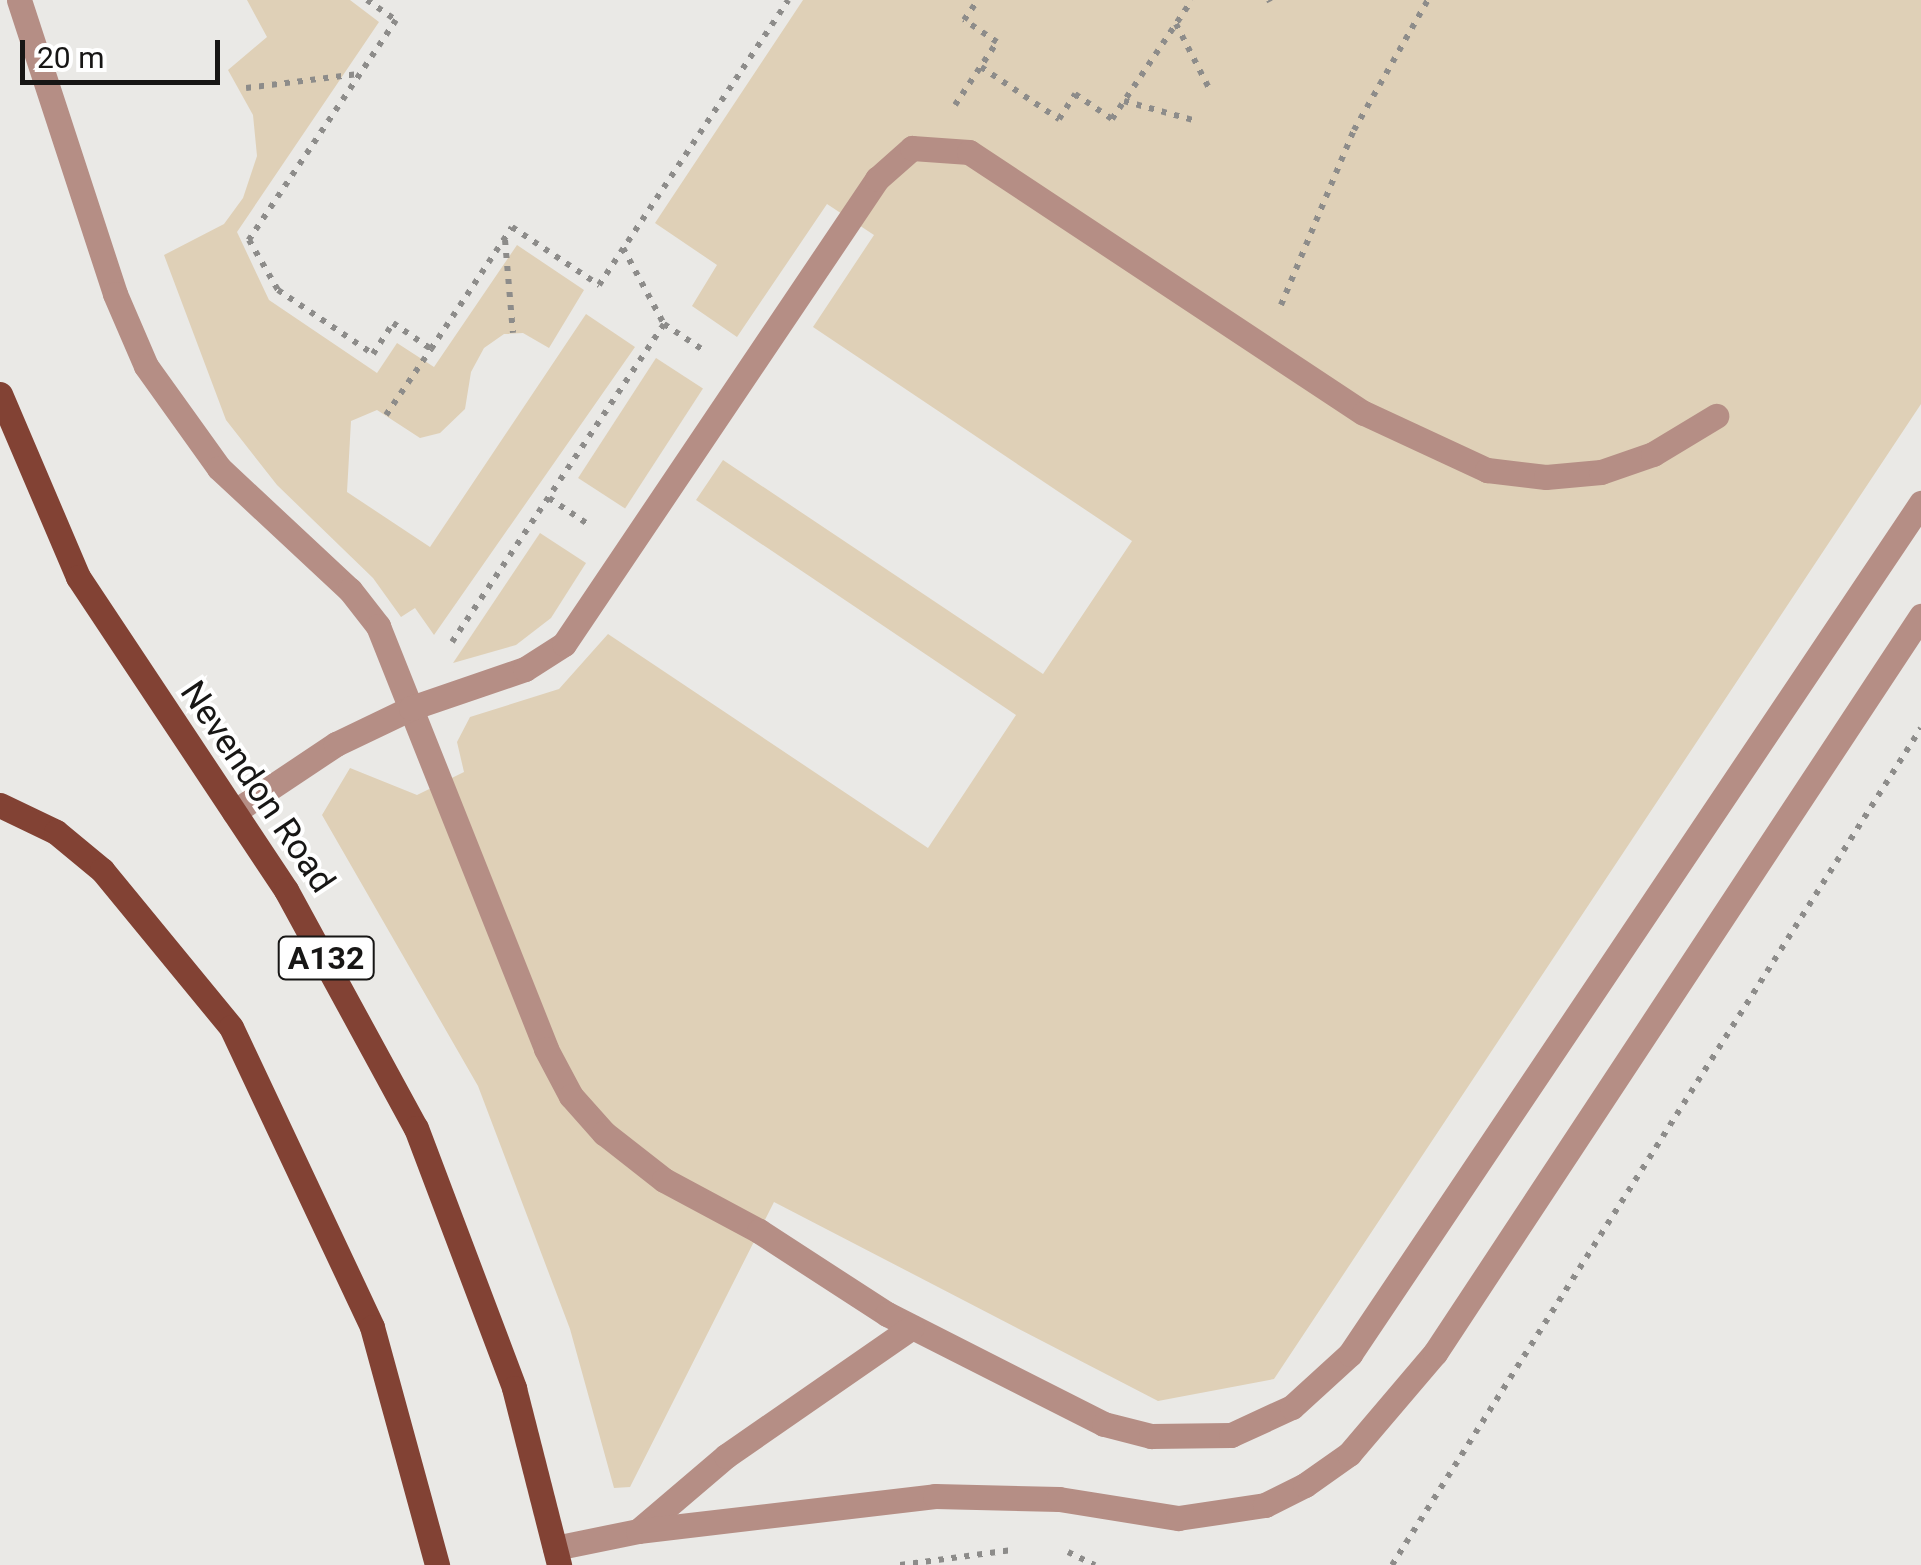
<!DOCTYPE html>
<html>
<head>
<meta charset="utf-8">
<style>
	body { margin:0 }
	#map { position:relative; width:1921px; height:1565px; overflow:hidden; background:#eae9e6; font-family:Roboto,sans-serif }
	div>[style] { position:absolute }
	.green>* { inset:0; background:#dfd0b7; transform-origin:0 0 }
	.path>* { height:6px; margin-top:-3px; transform-origin:0; background:repeating-linear-gradient(90deg,#8d8c8a 0 5px,transparent 0 13px) }
	.minor>* { height:25px; margin:-12.5px; padding:0 12.5px; transform-origin:12.5px; border-radius:12.5px; background:#b58e85 }
	.major>* { height:25px; margin:-12.5px; padding:0 12.5px; transform-origin:12.5px; border-radius:12.5px; background:#824234 }
	span { translate:-50% -50%; white-space:nowrap; text-align:center; line-height:1.15; -webkit-text-stroke:8px #fff; paint-order:stroke }
	.shield-label span { padding:2px 8px; background:#fff; border:2px solid; border-radius:8px; -webkit-text-stroke-width:0 }
	.shield-label { font-size:32px; color:#171615; font-weight:700 }
	.street-label { font-size:35px; color:#171615 }
	.scale { position:absolute; left:20px; top:40px; width:200px; height:45px; box-sizing:border-box; border:5px solid #171615; border-top:0; padding-left:12px; font-size:30px; line-height:35px; white-space:nowrap; color:#171615; -webkit-text-stroke:8px #fff; paint-order:stroke }
</style>
</head>
<body>
<div id="map">
	<div class="green">
		<div style="clip-path:polygon(247px 0,350px 0,379px 22px,237px 232px,269px 300px,377px 373px,397px 343px,434px 367px,517px 245px,584px 290px,549px 348px,523px 333px,504px 334px,484px 348px,471px 372px,465px 409px,440px 433px,420px 438px,377px 410px,351px 421px,347px 492px,430px 547px,586px 314px,635px 347px,434px 635px,415px 608px,401px 617px,373px 578px,277px 485px,226px 420px,164px 255px,224px 224px,243px 198px,257px 156px,253px 115px,228px 70px,267px 37px)"></div>
		<div style="clip-path:polygon(803px 0,1921px 0,1921px 404px,1274px 1379px,1158px 1401px,774px 1202px,630px 1487px,614px 1488px,570px 1329px,478px 1086px,322px 815px,350px 768px,417px 795px,464px 772px,457px 742px,470px 717px,559px 689px,608px 634px,928px 848px,1016px 715px,696px 500px,723px 460px,1043px 674px,1132px 541px,813px 327px,874px 235px,827px 204px,737px 337px,692px 306px,717px 265px,655px 223px)"></div>
		<div style="left:656px;top:358px;width:56px;height:143px;rotate:33deg"></div>
		<div style="clip-path:polygon(540px 533px,586px 563px,551px 618px,516px 645px,453px 663px)"></div>
	</div>
	<div class="path">
		<div style="left:367px;top:0;width:35px;rotate:35deg"></div>
		<div style="left:396px;top:20px;width:265px;rotate:123.8deg"></div>
		<div style="left:249px;top:240px;width:58px;rotate:59.9deg"></div>
		<div style="left:278px;top:290px;width:115px;rotate:34deg"></div>
		<div style="left:373px;top:354px;width:37px;rotate:-57deg"></div>
		<div style="left:393px;top:323px;width:46px;rotate:34.4deg"></div>
		<div style="left:431px;top:349px;width:146px;rotate:-56.4deg"></div>
		<div style="left:512px;top:227px;width:105px;rotate:33.7deg"></div>
		<div style="left:599px;top:285px;width:342px;rotate:-56.4deg"></div>
		<div style="left:1269px;top:0;width:2px;rotate:63deg"></div>
		<div style="left:1176px;top:24px;width:76px;rotate:62.8deg"></div>
		<div style="left:981px;top:67px;width:94px;rotate:33.7deg"></div>
		<div style="left:1059px;top:119px;width:30px;rotate:-57deg"></div>
		<div style="left:1075px;top:94px;width:45px;rotate:34deg"></div>
		<div style="left:1112px;top:119px;width:143px;rotate:-56.1deg"></div>
		<div style="left:246px;top:88px;width:113px;rotate:-7.1deg"></div>
		<div style="left:1124px;top:101px;width:72px;rotate:15.4deg"></div>
		<div style="left:955px;top:105px;width:76px;rotate:-56.3deg"></div>
		<div style="left:997px;top:42px;width:40px;rotate:-146deg"></div>
		<div style="left:964px;top:20px;width:24px;rotate:-55deg"></div>
		<div style="left:505px;top:240px;width:93px;rotate:85.1deg"></div>
		<div style="left:623px;top:248px;width:86px;rotate:61.7deg"></div>
		<div style="left:664px;top:324px;width:47px;rotate:33.7deg"></div>
		<div style="left:1281px;top:305px;width:190px;rotate:-67.4deg"></div>
		<div style="left:1354px;top:130px;width:150px;rotate:-60.4deg"></div>
		<div style="left:386px;top:415px;width:80px;rotate:-55.7deg"></div>
		<div style="left:549px;top:498px;width:48px;rotate:34deg"></div>
		<div style="left:452px;top:642px;width:382px;rotate:-56.3deg"></div>
		<div style="left:1068px;top:1552px;width:30px;rotate:26deg"></div>
		<div style="left:900px;top:1565px;width:113px;rotate:-7.6deg"></div>
		<div style="left:1392px;top:1565px;width:990px;rotate:-57.71deg"></div>
	</div>
	<div class="minor">
		<div style="left:19px;top:0;width:309px;rotate:71.9deg"></div>
		<div style="left:115px;top:294px;width:78px;rotate:66.7deg"></div>
		<div style="left:146px;top:366px;width:125px;rotate:54.4deg"></div>
		<div style="left:219px;top:468px;width:179px;rotate:43deg"></div>
		<div style="left:350px;top:590px;width:46px;rotate:52.1deg"></div>
		<div style="left:378px;top:626px;width:455px;rotate:68.3deg"></div>
		<div style="left:546px;top:1049px;width:53px;rotate:62deg"></div>
		<div style="left:571px;top:1096px;width:50px;rotate:48.3deg"></div>
		<div style="left:604px;top:1133px;width:76px;rotate:38.1deg"></div>
		<div style="left:664px;top:1180px;width:108px;rotate:28.2deg"></div>
		<div style="left:759px;top:1231px;width:153px;rotate:33deg"></div>
		<div style="left:887px;top:1314px;width:243px;rotate:26.9deg"></div>
		<div style="left:1104px;top:1424px;width:49px;rotate:14.3deg"></div>
		<div style="left:1151px;top:1436px;width:80px;rotate:-0.7deg"></div>
		<div style="left:1231px;top:1435px;width:67px;rotate:-24.7deg"></div>
		<div style="left:1292px;top:1407px;width:79px;rotate:-42.4deg"></div>
		<div style="left:1350px;top:1354px;width:1025px;rotate:-56.14deg"></div>
		<div style="left:234px;top:812px;width:123px;rotate:-33.7deg"></div>
		<div style="left:336px;top:744px;width:83px;rotate:-25.6deg"></div>
		<div style="left:411px;top:708px;width:120px;rotate:-18.9deg"></div>
		<div style="left:525px;top:669px;width:46px;rotate:-32.7deg"></div>
		<div style="left:564px;top:644px;width:561px;rotate:-56.05deg"></div>
		<div style="left:877px;top:179px;width:47px;rotate:-41.5deg"></div>
		<div style="left:912px;top:148px;width:57px;rotate:4deg"></div>
		<div style="left:969px;top:152px;width:473px;rotate:33.5deg"></div>
		<div style="left:1364px;top:413px;width:136px;rotate:24.9deg"></div>
		<div style="left:1487px;top:470px;width:59px;rotate:6.8deg"></div>
		<div style="left:1546px;top:477px;width:55px;rotate:-5.2deg"></div>
		<div style="left:1601px;top:472px;width:55px;rotate:-19.1deg"></div>
		<div style="left:1653px;top:454px;width:74px;rotate:-31.1deg"></div>
		<div style="left:638px;top:1531px;width:116px;rotate:-40.4deg"></div>
		<div style="left:726px;top:1456px;width:226px;rotate:-34.7deg"></div>
		<div style="left:555px;top:1548px;width:85px;rotate:-11.6deg"></div>
		<div style="left:638px;top:1531px;width:299px;rotate:-6.7deg"></div>
		<div style="left:935px;top:1496px;width:124px;rotate:1.4deg"></div>
		<div style="left:1059px;top:1499px;width:121px;rotate:9.1deg"></div>
		<div style="left:1178px;top:1518px;width:88px;rotate:-8.5deg"></div>
		<div style="left:1265px;top:1505px;width:45px;rotate:-26.6deg"></div>
		<div style="left:1305px;top:1485px;width:54px;rotate:-35.2deg"></div>
		<div style="left:1349px;top:1454px;width:133px;rotate:-49.6deg"></div>
		<div style="left:1435px;top:1353px;width:883px;rotate:-56.6deg"></div>
	</div>
	<div class="major">
		<div style="left:0;top:394px;width:199px;rotate:66.9deg"></div>
		<div style="left:78px;top:577px;width:376px;rotate:56.4deg"></div>
		<div style="left:286px;top:890px;width:271px;rotate:61.4deg"></div>
		<div style="left:416px;top:1128px;width:278px;rotate:69.3deg"></div>
		<div style="left:514px;top:1388px;width:183px;rotate:75.7deg"></div>
		<div style="left:0;top:805px;width:62px;rotate:25.7deg"></div>
		<div style="left:56px;top:832px;width:60px;rotate:39.6deg"></div>
		<div style="left:102px;top:870px;width:203px;rotate:50.6deg"></div>
		<div style="left:231px;top:1027px;width:331px;rotate:64.8deg"></div>
		<div style="left:372px;top:1327px;width:247px;rotate:74.7deg"></div>
	</div>
	<div class="shield-label">
		<span style="left:326px;top:958px">A132</span>
	</div>
	<div class="street-label">
		<span style="left:257px;top:787px;rotate:56deg">Nevendon Road</span>
	</div>
	<div class="scale">20 m</div>
</div>
</body>
</html>
